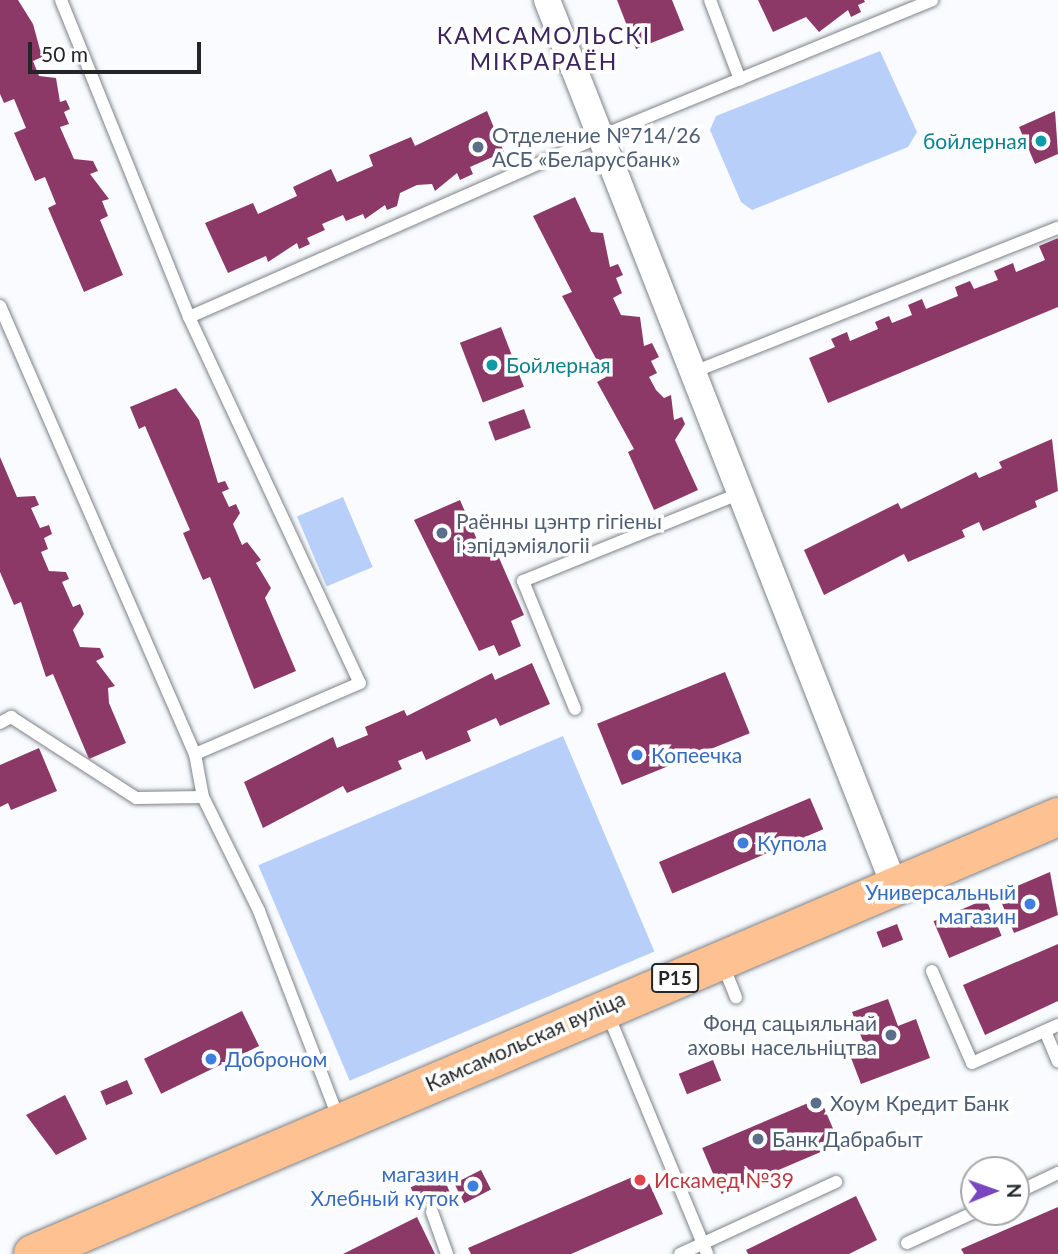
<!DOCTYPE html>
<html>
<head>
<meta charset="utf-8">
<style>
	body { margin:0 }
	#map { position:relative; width:1058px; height:1254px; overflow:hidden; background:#f9fbfe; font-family:Lato,sans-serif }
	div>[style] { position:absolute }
	.green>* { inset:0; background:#b7cff9; transform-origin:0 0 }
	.building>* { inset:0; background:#8c3968; transform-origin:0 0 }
	.roads { filter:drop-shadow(0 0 2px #7f8389) drop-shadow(0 0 2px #7f8389) }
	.service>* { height:12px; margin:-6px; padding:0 6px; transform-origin:6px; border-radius:6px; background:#fff }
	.minor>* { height:26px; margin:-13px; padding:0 13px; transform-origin:13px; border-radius:13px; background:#fff }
	.primary>* { height:38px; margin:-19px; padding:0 19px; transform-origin:19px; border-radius:19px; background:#fec191 }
	.dots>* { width:19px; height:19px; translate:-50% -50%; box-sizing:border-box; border:4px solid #fff; border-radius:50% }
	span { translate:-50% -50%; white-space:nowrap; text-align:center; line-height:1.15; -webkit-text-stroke:7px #fff; paint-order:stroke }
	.shield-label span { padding:2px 5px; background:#fff; border:2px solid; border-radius:5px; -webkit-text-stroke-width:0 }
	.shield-label { font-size:19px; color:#232527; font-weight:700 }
	.service-label { font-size:21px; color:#4e5e75 }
	.left { translate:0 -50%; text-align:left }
	.right { translate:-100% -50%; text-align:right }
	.culture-label { font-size:21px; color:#0d838f }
	.shop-label { font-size:21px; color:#366cbe }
	.street-label { font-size:21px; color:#232527 }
	.health-label { font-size:21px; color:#be3a42 }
	.neighbourhood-label { font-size:23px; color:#3c255f; letter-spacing:2px }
	.north { position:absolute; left:960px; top:1156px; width:70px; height:70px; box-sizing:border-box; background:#fff; border:2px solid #a7a8a9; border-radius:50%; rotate:89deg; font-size:19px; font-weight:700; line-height:28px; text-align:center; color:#232527 }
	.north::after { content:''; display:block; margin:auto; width:24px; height:32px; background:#7946be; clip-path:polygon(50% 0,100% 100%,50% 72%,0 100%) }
	.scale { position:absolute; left:28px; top:42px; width:173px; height:32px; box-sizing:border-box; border:4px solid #232527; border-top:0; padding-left:9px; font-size:21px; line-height:24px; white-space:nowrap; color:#232527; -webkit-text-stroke:5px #fff; paint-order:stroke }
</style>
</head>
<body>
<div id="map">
	<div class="green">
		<div style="clip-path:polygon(880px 51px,917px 132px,908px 147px,752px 210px,741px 202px,710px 130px,716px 116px)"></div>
		<div style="left:343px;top:497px;width:76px;height:50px;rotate:67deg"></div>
		<div style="left:563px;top:736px;width:234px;height:331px;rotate:67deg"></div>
	</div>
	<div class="building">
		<div style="clip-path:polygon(0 0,18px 0,33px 24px,42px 57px,33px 61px,39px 76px,56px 78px,60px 102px,66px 100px,70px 109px,64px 112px,69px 124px,60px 127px,74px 159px,93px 161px,98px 171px,90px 174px,109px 199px,102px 201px,108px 216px,100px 220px,123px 275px,84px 292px,48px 208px,56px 204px,45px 177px,35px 181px,14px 133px,26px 128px,14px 99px,4px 103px,0 94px)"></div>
		<div style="clip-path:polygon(617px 0,672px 0,684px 30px,636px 49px)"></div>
		<div style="clip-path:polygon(758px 0,864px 0,865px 2px,858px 5px,861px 12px,851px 17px,848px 10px,819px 32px,806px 17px,773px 32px)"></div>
		<div style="clip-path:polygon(487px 111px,504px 152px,470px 167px,473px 174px,460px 180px,457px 173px,435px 191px,432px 184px,417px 185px,400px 193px,397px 206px,387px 210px,385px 205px,365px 219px,363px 214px,346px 221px,343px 215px,322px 224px,325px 230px,307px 238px,310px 244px,299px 249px,297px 243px,268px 262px,266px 256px,228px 273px,205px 223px,253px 203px,258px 214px,297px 196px,293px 187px,331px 169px,337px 182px,373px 166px,369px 155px,411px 137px,415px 146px)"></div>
		<div style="clip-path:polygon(1055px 111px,1058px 154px,1035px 164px,1019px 127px)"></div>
		<div style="clip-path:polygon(575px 197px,591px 232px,603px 233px,610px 267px,618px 264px,623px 275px,616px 278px,622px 293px,613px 298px,621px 315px,640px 317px,644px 346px,652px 343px,659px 357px,651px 361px,657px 373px,649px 377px,656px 390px,664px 398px,671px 395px,674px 420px,682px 417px,685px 424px,675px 440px,698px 490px,654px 510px,628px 452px,634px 449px,597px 382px,606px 377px,562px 296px,572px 292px,533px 216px)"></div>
		<div style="clip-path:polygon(1058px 238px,1058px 307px,828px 403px,809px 358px,835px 347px,831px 339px,847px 332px,850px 341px,878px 329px,875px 322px,889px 316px,892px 323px,912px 315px,908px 305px,922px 299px,926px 309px,958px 296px,955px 287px,970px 281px,974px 289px,998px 280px,994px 271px,1013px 263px,1016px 272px,1045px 260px,1039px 246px)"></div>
		<div style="left:501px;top:327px;width:64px;height:44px;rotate:69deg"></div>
		<div style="clip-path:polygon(176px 388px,199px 420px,218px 483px,225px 481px,229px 489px,222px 492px,229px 507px,236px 504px,240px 513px,233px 524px,242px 545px,247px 542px,261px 560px,256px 563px,271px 588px,265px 598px,296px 671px,254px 689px,210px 577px,203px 580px,183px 533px,190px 530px,145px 426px,139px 429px,130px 407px)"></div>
		<div style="left:524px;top:409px;width:20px;height:38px;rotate:70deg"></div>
		<div style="clip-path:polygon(1052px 439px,1058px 491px,1035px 501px,1037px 507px,983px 531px,979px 522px,962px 530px,965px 537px,908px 562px,904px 554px,824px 595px,804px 550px,898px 503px,901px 509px,976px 472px,979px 478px,1002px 468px,999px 462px)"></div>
		<div style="clip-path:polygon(0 457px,17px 497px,35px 496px,39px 505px,31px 508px,40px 528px,49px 525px,52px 534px,44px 538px,48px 549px,41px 552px,49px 571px,66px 572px,69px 579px,62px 582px,73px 607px,80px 604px,84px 614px,73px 630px,80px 647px,100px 648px,104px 657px,96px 661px,115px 686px,108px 688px,109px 703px,126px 743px,89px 759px,53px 674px,46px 677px,21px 602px,14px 605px,0 572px)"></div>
		<div style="clip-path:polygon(460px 500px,481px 549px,493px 544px,524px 615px,511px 621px,521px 646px,499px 656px,494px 645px,479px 651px,414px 520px)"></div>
		<div style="clip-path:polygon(532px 663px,550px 704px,500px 726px,496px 718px,467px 731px,471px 741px,426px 760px,422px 751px,398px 761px,402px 769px,347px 793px,343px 786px,263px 828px,244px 782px,333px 737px,337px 748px,368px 735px,365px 727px,404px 710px,407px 716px,492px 673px,495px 680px)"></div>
		<div style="left:725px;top:672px;width:66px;height:138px;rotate:68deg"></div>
		<div style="clip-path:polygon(39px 748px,57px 791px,11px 810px,8px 803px,0 807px,0 765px)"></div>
		<div style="left:810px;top:798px;width:34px;height:164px;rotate:67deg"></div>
		<div style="clip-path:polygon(1050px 872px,1058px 915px,1014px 933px,998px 894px)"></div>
		<div style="left:986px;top:899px;width:40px;height:57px;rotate:67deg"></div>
		<div style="left:897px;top:924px;width:17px;height:22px;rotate:69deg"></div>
		<div style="clip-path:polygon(1058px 944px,1058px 1001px,985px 1035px,963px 985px)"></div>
		<div style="clip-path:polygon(888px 999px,898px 1026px,916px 1019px,930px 1058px,861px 1084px,848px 1050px,864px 1044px,852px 1012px)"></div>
		<div style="left:242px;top:1011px;width:39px;height:109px;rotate:64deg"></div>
		<div style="left:713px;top:1060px;width:22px;height:37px;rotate:68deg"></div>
		<div style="left:127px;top:1080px;width:15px;height:29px;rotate:67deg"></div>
		<div style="clip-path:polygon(65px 1095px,87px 1139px,56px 1155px,26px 1115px)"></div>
		<div style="left:820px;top:1098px;width:50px;height:128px;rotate:67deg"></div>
		<div style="left:481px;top:1170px;width:22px;height:30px;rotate:63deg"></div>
		<div style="clip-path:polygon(644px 1172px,663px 1214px,571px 1254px,471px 1254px,468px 1248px)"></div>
		<div style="left:442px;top:1174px;width:21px;height:34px;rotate:67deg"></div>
		<div style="clip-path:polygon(856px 1196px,877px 1240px,849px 1254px,748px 1254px,746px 1250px)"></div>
		<div style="clip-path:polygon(1058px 1207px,1058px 1254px,964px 1254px,961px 1249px)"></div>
		<div style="clip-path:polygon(417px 1217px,435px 1254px,343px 1254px)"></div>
	</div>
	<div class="roads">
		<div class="service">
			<div style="left:61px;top:0;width:342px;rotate:68deg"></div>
			<div style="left:189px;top:317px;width:404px;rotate:65deg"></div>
			<div style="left:360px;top:683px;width:180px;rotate:156.7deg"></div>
			<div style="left:710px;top:0;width:85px;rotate:69.4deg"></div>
			<div style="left:0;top:306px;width:489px;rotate:66.5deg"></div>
			<div style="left:195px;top:754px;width:44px;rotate:79.5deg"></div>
			<div style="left:203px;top:797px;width:127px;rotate:63.8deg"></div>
			<div style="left:259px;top:911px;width:223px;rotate:69deg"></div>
			<div style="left:189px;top:317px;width:450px;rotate:-23.7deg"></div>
			<div style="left:601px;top:136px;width:358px;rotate:-22.3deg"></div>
			<div style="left:696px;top:371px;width:389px;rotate:-21.6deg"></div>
			<div style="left:575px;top:709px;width:138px;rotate:-112.1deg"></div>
			<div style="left:523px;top:581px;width:235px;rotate:-22deg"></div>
			<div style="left:0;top:723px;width:13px;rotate:-29deg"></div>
			<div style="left:11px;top:717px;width:149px;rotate:32.9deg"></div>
			<div style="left:136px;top:798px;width:67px;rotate:-0.9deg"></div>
			<div style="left:723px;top:965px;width:35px;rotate:68deg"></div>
			<div style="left:932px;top:971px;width:100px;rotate:66.5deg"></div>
			<div style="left:972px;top:1063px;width:94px;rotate:-23.8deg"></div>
			<div style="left:607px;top:1012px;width:262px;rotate:67.5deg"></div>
			<div style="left:1045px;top:1031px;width:33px;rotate:67deg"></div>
			<div style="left:1016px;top:1193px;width:47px;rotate:-25.5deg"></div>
			<div style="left:432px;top:1212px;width:45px;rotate:70.3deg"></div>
			<div style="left:907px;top:1243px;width:75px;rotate:-24.5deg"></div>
			<div style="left:680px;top:1254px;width:172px;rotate:-24.8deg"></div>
		</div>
		<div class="minor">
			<div style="left:547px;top:0;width:956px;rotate:68.59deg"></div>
		</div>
		<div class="primary">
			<div style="left:33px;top:1254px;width:1114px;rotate:-23.09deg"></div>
		</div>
	</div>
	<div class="dots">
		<div style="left:1041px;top:141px;background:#0f9aa8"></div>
		<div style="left:478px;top:147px;background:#5c6f8a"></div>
		<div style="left:492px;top:365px;background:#0f9aa8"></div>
		<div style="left:442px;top:533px;background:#5c6f8a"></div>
		<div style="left:637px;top:755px;background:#3f7fe0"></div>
		<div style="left:743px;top:843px;background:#3f7fe0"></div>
		<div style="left:1030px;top:904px;background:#3f7fe0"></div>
		<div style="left:891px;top:1035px;background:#5c6f8a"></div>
		<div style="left:211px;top:1059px;background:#3f7fe0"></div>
		<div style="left:816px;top:1103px;background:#5c6f8a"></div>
		<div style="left:758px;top:1139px;background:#5c6f8a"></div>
		<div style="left:640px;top:1180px;background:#e0444e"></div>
		<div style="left:473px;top:1186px;background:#3f7fe0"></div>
	</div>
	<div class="shield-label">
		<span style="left:675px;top:978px">Р15</span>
	</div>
	<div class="service-label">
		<span class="left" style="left:492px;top:147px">Отделение №714/26<br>АСБ «Беларусбанк»</span>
		<span class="left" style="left:456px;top:533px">Раённы цэнтр гігіены<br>і эпідэміялогіі</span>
		<span class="right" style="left:877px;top:1035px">Фонд сацыяльнай<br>аховы насельніцтва</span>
		<span class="left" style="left:830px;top:1103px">Хоум Кредит Банк</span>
		<span class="left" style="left:772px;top:1139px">Банк Дабрабыт</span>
	</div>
	<div class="culture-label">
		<span class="right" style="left:1027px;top:141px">бойлерная</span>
		<span class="left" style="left:506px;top:365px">Бойлерная</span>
	</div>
	<div class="shop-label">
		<span class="left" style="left:651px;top:755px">Копеечка</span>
		<span class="left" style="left:757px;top:843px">Купола</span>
		<span class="right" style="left:1016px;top:904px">Универсальный<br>магазин</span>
		<span class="left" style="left:225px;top:1059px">Доброном</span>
		<span class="right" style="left:459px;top:1186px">магазин<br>Хлебный куток</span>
	</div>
	<div class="street-label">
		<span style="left:525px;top:1041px;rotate:-24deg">Камсамольская вуліца</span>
	</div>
	<div class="health-label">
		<span class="left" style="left:654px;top:1180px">Искамед №39</span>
	</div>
	<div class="neighbourhood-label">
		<span style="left:544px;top:48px">КАМСАМОЛЬСКІ<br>МІКРАРАЁН</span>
	</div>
	<div class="north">N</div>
	<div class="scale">50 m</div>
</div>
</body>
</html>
